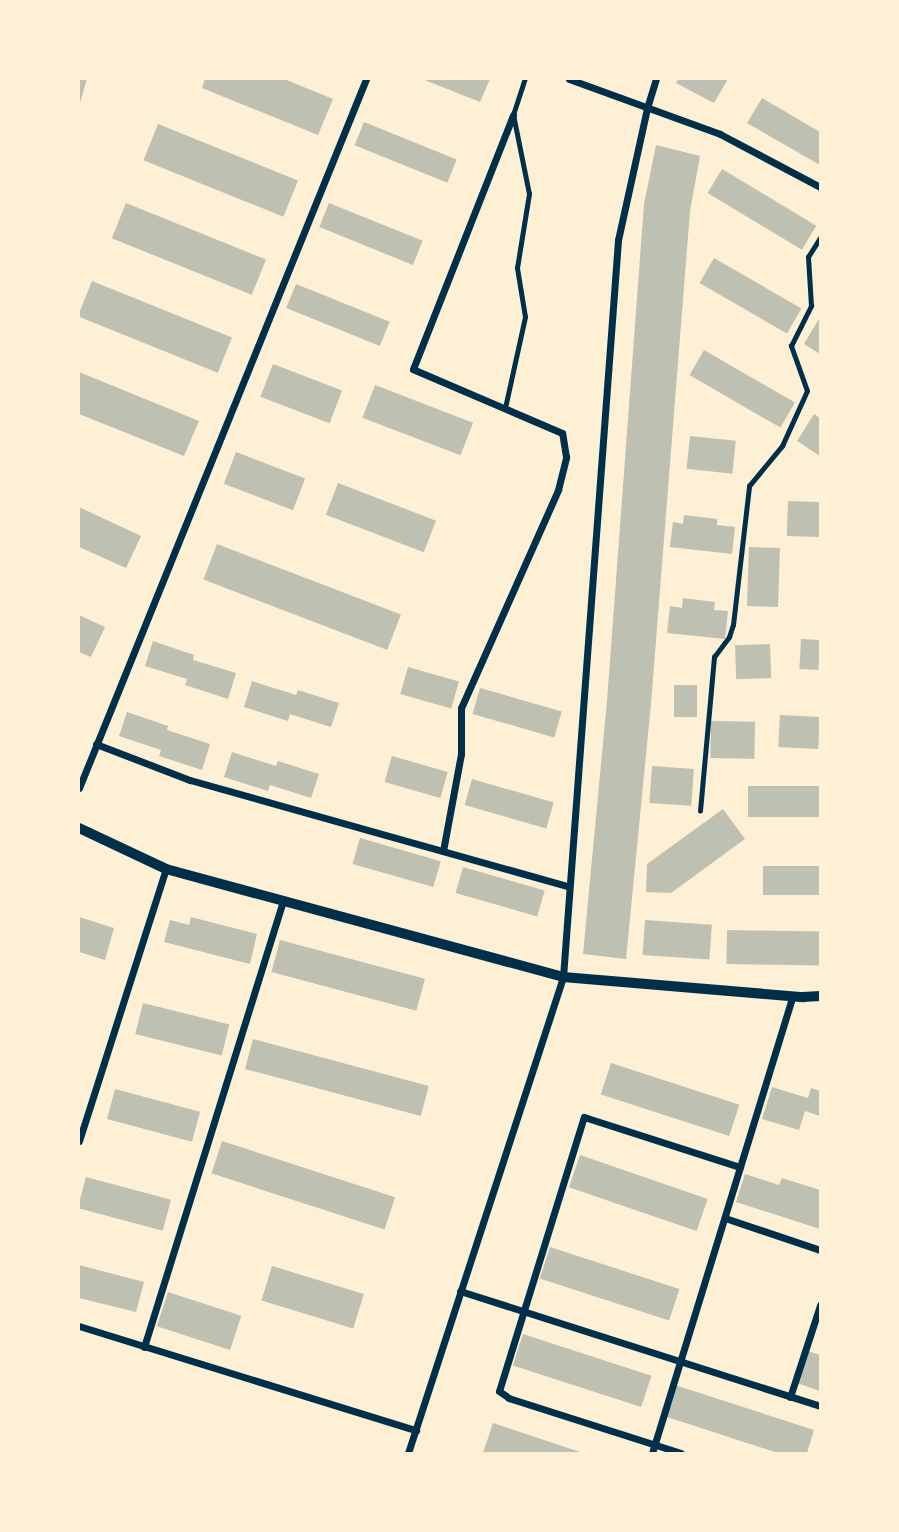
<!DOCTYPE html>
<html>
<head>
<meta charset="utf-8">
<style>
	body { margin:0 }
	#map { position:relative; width:899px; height:1532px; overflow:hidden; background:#fdf0d5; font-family:Raleway,sans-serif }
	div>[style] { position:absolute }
	.building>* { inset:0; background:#bec0b2; transform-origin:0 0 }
	.service>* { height:4.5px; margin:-2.25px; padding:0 2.25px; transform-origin:2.25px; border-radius:2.25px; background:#003049 }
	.minor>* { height:7px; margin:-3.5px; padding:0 3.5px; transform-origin:3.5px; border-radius:3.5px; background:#003049 }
	.tertiary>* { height:10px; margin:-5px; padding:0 5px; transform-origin:5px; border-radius:5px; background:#003049 }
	span { translate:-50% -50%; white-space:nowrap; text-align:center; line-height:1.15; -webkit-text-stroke:6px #fdf0d5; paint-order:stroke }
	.frame { position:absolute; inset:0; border:80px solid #fdf0d5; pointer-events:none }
</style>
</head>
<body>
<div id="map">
	<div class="building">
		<div style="clip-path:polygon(79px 79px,87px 79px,79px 106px)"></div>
		<div style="clip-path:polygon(205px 79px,284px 79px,333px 99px,318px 135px,202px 88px)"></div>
		<div style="clip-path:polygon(422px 79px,490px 79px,480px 102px)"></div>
		<div style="clip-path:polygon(678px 79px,728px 79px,714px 103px,676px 83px)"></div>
		<div style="clip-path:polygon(762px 98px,820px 132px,820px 165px,747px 123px)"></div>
		<div style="left:364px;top:122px;width:100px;height:25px;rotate:22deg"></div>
		<div style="left:158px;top:124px;width:151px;height:39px;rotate:22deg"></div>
		<div style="clip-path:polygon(656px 145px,700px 156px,690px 211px,651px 704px,626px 959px,583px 954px,607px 701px,644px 204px)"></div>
		<div style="left:722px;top:169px;width:110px;height:28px;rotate:31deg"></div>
		<div style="left:126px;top:203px;width:151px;height:38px;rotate:22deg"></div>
		<div style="left:329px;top:203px;width:101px;height:26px;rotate:22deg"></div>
		<div style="left:714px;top:258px;width:101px;height:29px;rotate:30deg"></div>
		<div style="left:92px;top:281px;width:151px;height:38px;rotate:22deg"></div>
		<div style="left:296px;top:284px;width:101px;height:26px;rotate:22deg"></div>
		<div style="clip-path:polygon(820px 317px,820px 354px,804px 344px)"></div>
		<div style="left:704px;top:350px;width:105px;height:29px;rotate:30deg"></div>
		<div style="left:273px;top:364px;width:74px;height:35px;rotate:21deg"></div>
		<div style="clip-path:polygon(79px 372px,199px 421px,184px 456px,79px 414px)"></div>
		<div style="left:375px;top:385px;width:105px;height:35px;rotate:21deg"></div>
		<div style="clip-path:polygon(814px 414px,820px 418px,820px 456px,797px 441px)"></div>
		<div style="left:690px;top:436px;width:46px;height:33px;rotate:6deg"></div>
		<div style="left:236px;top:452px;width:74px;height:34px;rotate:21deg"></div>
		<div style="left:338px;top:483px;width:105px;height:34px;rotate:21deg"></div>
		<div style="left:788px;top:501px;width:32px;height:35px;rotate:2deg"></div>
		<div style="clip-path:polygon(79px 507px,141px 536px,126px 568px,79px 547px)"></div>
		<div style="clip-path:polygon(684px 515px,717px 519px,717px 525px,735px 527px,732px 554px,670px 547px,673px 522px,683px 524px)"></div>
		<div style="left:217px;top:544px;width:197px;height:38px;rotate:21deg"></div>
		<div style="left:749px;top:547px;width:31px;height:59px;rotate:2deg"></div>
		<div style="clip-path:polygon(683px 598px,715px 602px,714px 610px,728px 611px,725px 639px,667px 633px,670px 606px,682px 608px)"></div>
		<div style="clip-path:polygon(79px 615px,105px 627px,91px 657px,79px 652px)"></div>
		<div style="left:801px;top:639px;width:19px;height:30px;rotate:3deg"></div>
		<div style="clip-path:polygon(153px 641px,194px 655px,193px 660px,236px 673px,228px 699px,185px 685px,187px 679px,145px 666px)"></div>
		<div style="left:770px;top:644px;width:34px;height:35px;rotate:88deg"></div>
		<div style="left:408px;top:667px;width:53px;height:28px;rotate:16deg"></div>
		<div style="clip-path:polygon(252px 681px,296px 695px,298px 690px,339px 703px,331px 727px,290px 714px,288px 721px,244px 707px)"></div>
		<div style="left:674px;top:685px;width:23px;height:32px"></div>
		<div style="left:480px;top:688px;width:85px;height:27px;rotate:16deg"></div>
		<div style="clip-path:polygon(127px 712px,168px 726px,167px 730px,210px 744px,202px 770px,159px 756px,161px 750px,119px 736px)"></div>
		<div style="left:780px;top:715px;width:40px;height:32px;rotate:3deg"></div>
		<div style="left:711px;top:721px;width:44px;height:37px;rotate:1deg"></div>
		<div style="clip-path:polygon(232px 752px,276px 766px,278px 761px,319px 774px,311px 798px,270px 785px,268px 791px,224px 777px)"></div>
		<div style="left:392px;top:756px;width:58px;height:27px;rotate:16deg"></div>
		<div style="left:652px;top:766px;width:42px;height:37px;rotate:4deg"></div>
		<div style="left:472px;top:779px;width:85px;height:27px;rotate:16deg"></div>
		<div style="left:820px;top:786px;width:31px;height:72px;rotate:90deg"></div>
		<div style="clip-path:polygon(723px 809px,745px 839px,671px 893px,646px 892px,647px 864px)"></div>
		<div style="left:360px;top:838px;width:84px;height:27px;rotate:16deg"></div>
		<div style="left:820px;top:866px;width:29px;height:57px;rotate:90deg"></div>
		<div style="left:463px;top:867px;width:85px;height:27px;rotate:16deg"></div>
		<div style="clip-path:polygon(79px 917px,114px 928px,105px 960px,79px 952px)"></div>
		<div style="clip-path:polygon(191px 917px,257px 934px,250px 964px,164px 942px,170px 920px,189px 925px)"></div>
		<div style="left:645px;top:920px;width:67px;height:35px;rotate:4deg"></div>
		<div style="left:727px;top:930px;width:93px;height:34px;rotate:1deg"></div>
		<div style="left:280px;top:940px;width:150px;height:33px;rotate:15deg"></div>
		<div style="left:143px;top:1003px;width:89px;height:32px;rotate:14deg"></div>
		<div style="left:253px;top:1039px;width:182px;height:31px;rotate:15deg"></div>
		<div style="left:611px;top:1063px;width:135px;height:33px;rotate:18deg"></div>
		<div style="clip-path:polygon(772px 1087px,808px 1098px,811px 1088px,820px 1091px,820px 1116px,805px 1111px,799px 1130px,762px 1119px)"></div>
		<div style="left:115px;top:1089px;width:88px;height:31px;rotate:15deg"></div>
		<div style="left:222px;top:1141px;width:182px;height:34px;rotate:18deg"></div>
		<div style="left:580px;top:1155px;width:135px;height:34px;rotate:19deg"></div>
		<div style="clip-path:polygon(745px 1174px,779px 1185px,782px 1178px,820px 1190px,820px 1229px,736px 1202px)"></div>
		<div style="left:86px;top:1177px;width:88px;height:32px;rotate:15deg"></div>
		<div style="left:550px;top:1247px;width:136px;height:33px;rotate:18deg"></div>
		<div style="clip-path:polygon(79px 1265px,144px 1282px,136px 1312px,79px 1298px)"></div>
		<div style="left:272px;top:1266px;width:96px;height:36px;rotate:17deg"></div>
		<div style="left:168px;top:1292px;width:77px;height:36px;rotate:18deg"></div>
		<div style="left:523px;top:1334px;width:135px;height:33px;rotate:18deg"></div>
		<div style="clip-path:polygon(808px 1351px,820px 1355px,820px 1391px,797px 1383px)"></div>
		<div style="clip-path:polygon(675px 1385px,814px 1430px,807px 1453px,778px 1453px,664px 1416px)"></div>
		<div style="clip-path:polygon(493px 1423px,583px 1453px,483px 1453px)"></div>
	</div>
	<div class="service">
		<div style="left:505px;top:408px;width:93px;rotate:-77.6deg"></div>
		<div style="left:525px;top:317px;width:50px;rotate:-99.3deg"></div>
		<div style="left:517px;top:268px;width:75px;rotate:-80.8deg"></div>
		<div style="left:529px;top:194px;width:81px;rotate:-101.4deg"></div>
		<div style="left:513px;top:115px;width:38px;rotate:-72deg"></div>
		<div style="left:700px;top:811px;width:155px;rotate:-84.8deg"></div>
		<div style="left:714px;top:657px;width:25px;rotate:-53deg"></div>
		<div style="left:729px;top:637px;width:13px;rotate:-72deg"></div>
		<div style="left:733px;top:625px;width:140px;rotate:-83.4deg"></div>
		<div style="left:749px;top:486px;width:52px;rotate:-50.5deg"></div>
		<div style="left:782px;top:446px;width:60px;rotate:-65.6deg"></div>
		<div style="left:807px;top:391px;width:48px;rotate:-109.6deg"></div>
		<div style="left:791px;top:346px;width:45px;rotate:-63.4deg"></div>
		<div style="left:811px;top:306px;width:49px;rotate:-93.5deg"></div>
		<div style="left:808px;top:257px;width:22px;rotate:-58deg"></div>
	</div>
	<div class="minor">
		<div style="left:569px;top:79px;width:161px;rotate:20deg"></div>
		<div style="left:720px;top:134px;width:113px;rotate:27.9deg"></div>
		<div style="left:96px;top:744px;width:101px;rotate:21deg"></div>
		<div style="left:190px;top:780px;width:393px;rotate:15.7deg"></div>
		<div style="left:79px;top:788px;width:765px;rotate:-67.96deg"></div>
		<div style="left:443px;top:851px;width:99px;rotate:-79.5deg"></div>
		<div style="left:461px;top:754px;width:46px;rotate:-90deg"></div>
		<div style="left:461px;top:708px;width:239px;rotate:-66deg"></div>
		<div style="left:558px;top:490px;width:34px;rotate:-76deg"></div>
		<div style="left:566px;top:457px;width:24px;rotate:-99deg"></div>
		<div style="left:562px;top:433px;width:162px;rotate:-156.8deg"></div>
		<div style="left:413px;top:369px;width:273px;rotate:-68.5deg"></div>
		<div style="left:79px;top:1141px;width:286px;rotate:-72.3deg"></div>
		<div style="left:725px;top:1218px;width:100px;rotate:18.6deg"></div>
		<div style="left:460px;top:1291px;width:378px;rotate:17.7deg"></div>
		<div style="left:79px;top:1326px;width:353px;rotate:17.2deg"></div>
		<div style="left:144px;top:1347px;width:468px;rotate:-72.7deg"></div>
		<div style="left:790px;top:1397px;width:97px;rotate:-71.9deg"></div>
		<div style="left:408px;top:1453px;width:501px;rotate:-71.96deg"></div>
		<div style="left:563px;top:977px;width:739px;rotate:-85.73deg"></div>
		<div style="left:618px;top:240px;width:135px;rotate:-77.6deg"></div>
		<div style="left:647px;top:108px;width:30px;rotate:-73deg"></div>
		<div style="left:652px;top:1453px;width:478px;rotate:-72.9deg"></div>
		<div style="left:681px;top:1453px;width:181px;rotate:-162.3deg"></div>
		<div style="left:509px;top:1398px;width:12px;rotate:-145deg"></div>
		<div style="left:499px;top:1391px;width:287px;rotate:-72.8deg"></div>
		<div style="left:584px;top:1117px;width:164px;rotate:17.8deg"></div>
	</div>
	<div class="tertiary">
		<div style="left:79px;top:828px;width:96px;rotate:25.2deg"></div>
		<div style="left:166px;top:869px;width:411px;rotate:15.2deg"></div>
		<div style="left:563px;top:977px;width:241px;rotate:4.8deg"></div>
		<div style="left:803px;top:997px;width:17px;rotate:-3deg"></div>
	</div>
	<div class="frame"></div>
</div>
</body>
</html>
